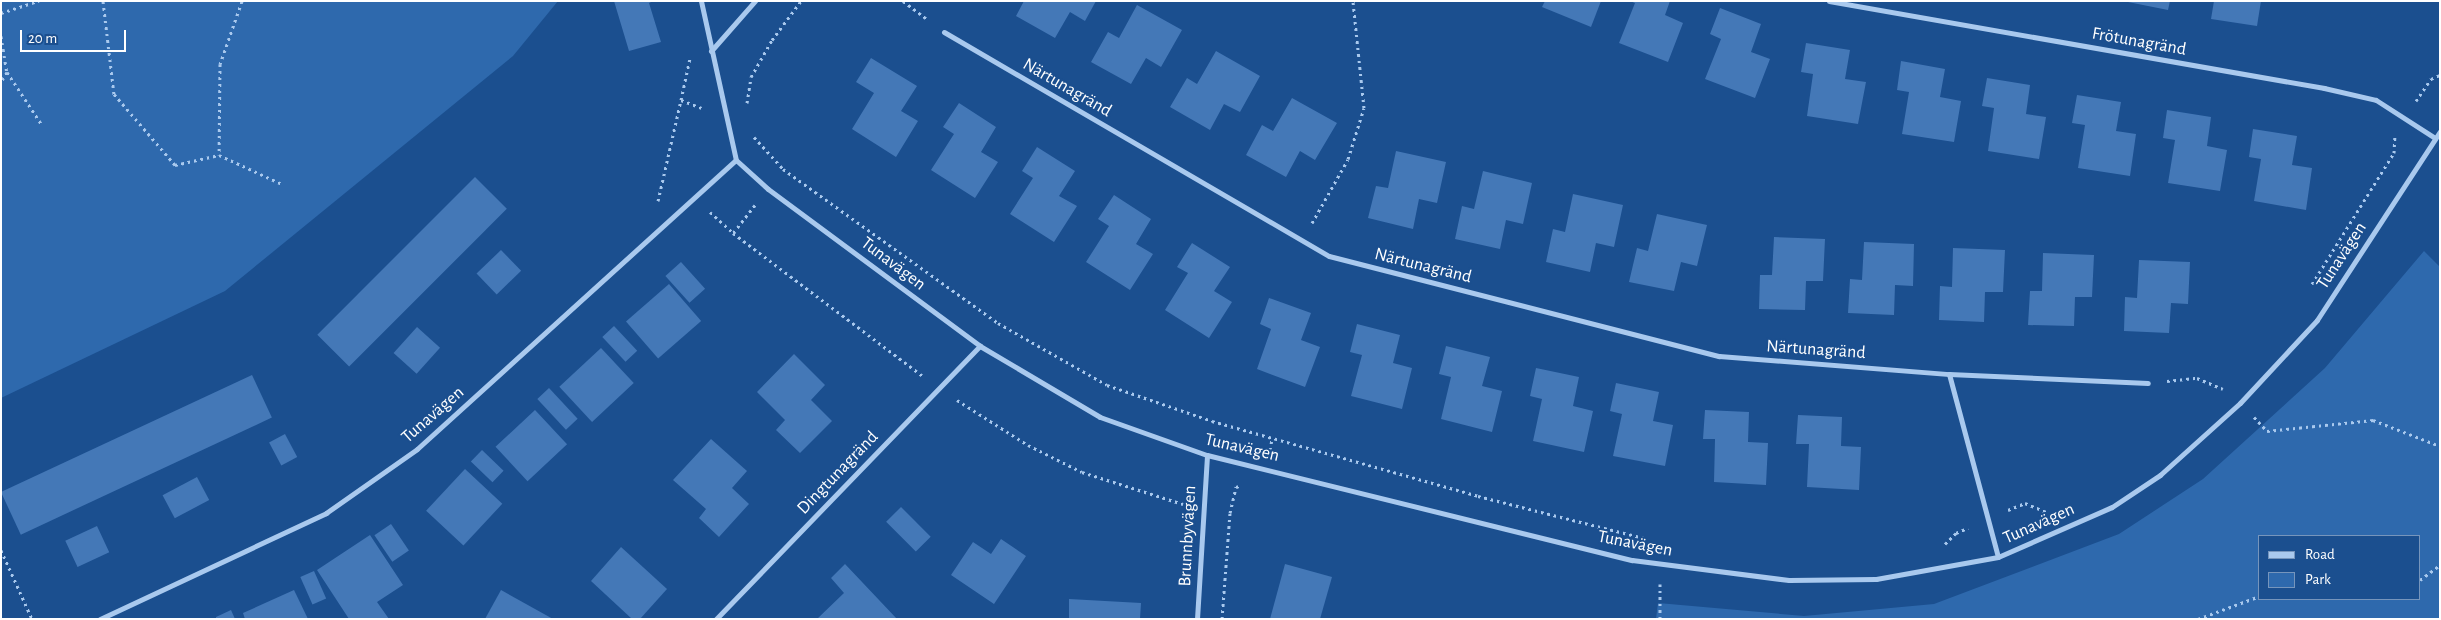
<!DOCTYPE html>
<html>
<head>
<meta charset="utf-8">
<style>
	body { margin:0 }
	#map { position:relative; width:2441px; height:620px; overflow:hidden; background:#1b4f8f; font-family:"Alegreya Sans",sans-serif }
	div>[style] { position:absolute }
	.green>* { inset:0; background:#2e69ad }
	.building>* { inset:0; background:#4478b7; transform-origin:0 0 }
	.path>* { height:3px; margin-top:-1.5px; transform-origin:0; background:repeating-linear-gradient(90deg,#a9c9ee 0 2.5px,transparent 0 6.5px) }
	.minor>* { height:5px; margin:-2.5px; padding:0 2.5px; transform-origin:2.5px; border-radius:2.5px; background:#a9c9ee }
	span { translate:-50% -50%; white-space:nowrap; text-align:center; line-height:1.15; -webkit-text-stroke:4px #1b4f8f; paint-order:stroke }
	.street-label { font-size:18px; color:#fff }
	.frame { position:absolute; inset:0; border:2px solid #fff; pointer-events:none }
	.legend { position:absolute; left:2258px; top:535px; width:162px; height:65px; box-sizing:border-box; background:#1b4f8f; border:1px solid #7695bc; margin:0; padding:6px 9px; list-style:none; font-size:15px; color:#fff }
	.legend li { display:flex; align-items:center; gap:10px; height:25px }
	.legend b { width:25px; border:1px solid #7695bc }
	.scale { position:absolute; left:20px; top:30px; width:106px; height:22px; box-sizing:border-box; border:2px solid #fff; border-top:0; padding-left:6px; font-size:15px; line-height:18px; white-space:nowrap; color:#fff; -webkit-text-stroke:4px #1b4f8f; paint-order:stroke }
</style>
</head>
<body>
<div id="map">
	<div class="green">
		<div style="clip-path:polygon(1px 1px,558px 1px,513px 56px,225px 291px,1px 398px)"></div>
		<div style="clip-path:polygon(evenodd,2424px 251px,2440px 267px,2440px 619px,1656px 619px,1658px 603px,1804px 616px,1934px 604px,2119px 534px,2203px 479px,2325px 368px,2424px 251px,2260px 536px,2420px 536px,2420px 599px,2260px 599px,2260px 536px)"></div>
	</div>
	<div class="building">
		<div style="clip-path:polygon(614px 1px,653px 1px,649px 3px,661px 42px,629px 51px)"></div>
		<div style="clip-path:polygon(1024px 1px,1096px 1px,1085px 21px,1070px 12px,1055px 38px,1016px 16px)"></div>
		<div style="clip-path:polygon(1545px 1px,1601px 1px,1591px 27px,1542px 7px)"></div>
		<div style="clip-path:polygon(1630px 1px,1670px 1px,1665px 15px,1683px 23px,1668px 62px,1619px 43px,1635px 3px)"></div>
		<div style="clip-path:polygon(2123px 1px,2170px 1px,2168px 10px)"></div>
		<div style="clip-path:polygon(2214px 1px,2261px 1px,2257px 26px,2211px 19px)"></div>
		<div style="clip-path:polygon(1137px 5px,1182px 30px,1161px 67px,1146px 58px,1131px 84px,1091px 62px,1108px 32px,1119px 38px)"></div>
		<div style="clip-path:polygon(1720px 8px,1761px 24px,1751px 52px,1770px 59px,1755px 98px,1705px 79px,1721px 39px,1710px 34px)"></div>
		<div style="clip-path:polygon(1806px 43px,1850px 50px,1845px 79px,1866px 82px,1858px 124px,1807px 116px,1813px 74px,1801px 72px)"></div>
		<div style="clip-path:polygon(1216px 51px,1260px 76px,1240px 112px,1224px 104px,1210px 130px,1170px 107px,1187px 78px,1197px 84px)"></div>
		<div style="clip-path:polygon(871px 58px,917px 86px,901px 111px,918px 121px,896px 157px,852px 129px,874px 93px,856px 82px)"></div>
		<div style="clip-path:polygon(1901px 61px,1945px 69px,1940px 97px,1961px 101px,1954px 142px,1902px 134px,1909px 92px,1897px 90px)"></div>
		<div style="clip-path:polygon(1987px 78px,2030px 85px,2026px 114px,2046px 117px,2039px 159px,1988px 151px,1994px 108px,1982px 106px)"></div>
		<div style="clip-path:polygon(2077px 95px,2121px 102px,2116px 131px,2136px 134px,2130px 176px,2078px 168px,2085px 125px,2072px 123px)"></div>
		<div style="clip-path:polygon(1292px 98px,1337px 123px,1315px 160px,1300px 151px,1286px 177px,1246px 155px,1262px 125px,1273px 131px)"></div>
		<div style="clip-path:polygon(959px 103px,996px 127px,981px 152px,998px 162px,975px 198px,931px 170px,954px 134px,943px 127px)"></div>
		<div style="clip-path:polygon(2167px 110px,2211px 117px,2207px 146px,2227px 150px,2220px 191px,2168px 183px,2175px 140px,2163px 138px)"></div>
		<div style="clip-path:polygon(2253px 129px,2297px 136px,2292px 165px,2312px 168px,2306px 210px,2254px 201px,2261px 159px,2249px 157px)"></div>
		<div style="clip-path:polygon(1037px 147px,1075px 171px,1059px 196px,1077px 206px,1054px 242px,1010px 214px,1033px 178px,1022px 171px)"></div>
		<div style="clip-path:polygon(1396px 151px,1446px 162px,1437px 203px,1419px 199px,1413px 229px,1368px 218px,1376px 186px,1388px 188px)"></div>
		<div style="clip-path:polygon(1483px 171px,1532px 183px,1523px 224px,1506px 220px,1500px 249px,1455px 239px,1462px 206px,1474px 209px)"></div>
		<div style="left:475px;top:177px;width:45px;height:223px;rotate:45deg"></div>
		<div style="clip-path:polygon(1573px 194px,1623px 205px,1614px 247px,1596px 243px,1590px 272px,1546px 262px,1553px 229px,1565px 232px)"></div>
		<div style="clip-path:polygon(1114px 195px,1151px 219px,1136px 244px,1153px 254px,1130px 290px,1086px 262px,1109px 226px,1098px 219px)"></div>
		<div style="clip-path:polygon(1657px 214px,1707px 225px,1697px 266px,1681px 262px,1674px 291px,1629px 282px,1637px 248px,1648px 251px)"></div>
		<div style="clip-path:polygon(1774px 237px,1825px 239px,1823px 281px,1806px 281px,1805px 310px,1759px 309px,1760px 275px,1772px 275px)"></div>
		<div style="clip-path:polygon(1864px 242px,1914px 244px,1913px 286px,1895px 285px,1894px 315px,1848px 313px,1850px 279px,1862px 280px)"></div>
		<div style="clip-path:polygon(1192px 243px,1230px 267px,1214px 291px,1232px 302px,1209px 338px,1165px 310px,1188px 273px,1177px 267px)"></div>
		<div style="clip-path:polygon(1953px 248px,2005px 250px,2003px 292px,1985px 292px,1984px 322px,1939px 320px,1940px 286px,1952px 287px)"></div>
		<div style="left:501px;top:250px;width:29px;height:34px;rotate:46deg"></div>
		<div style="clip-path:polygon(2043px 253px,2094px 255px,2092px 297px,2075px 297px,2074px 326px,2028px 325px,2030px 291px,2042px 291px)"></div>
		<div style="clip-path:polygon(2139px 260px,2190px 262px,2188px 304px,2171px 303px,2169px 333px,2124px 331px,2125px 297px,2137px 298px)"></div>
		<div style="left:681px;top:262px;width:36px;height:21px;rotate:48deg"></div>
		<div style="left:669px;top:284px;width:49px;height:57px;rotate:49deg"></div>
		<div style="clip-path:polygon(1269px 298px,1311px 313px,1301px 340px,1320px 347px,1305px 387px,1257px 369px,1271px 329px,1260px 324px)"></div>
		<div style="clip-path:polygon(1357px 324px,1400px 335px,1393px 363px,1412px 368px,1402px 409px,1351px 396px,1362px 355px,1350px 352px)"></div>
		<div style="left:614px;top:326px;width:34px;height:16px;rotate:47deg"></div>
		<div style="left:417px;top:327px;width:31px;height:35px;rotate:42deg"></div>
		<div style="clip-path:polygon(1446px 346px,1490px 357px,1482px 386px,1502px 391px,1492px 432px,1441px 419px,1451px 377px,1439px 374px)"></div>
		<div style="left:601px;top:348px;width:48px;height:57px;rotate:47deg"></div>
		<div style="clip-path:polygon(794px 354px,825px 385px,811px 400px,832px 421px,800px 453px,776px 430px,785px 420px,757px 392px)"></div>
		<div style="clip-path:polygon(1536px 368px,1579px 377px,1573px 406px,1593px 411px,1584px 452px,1533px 441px,1542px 399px,1530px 396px)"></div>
		<div style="left:252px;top:375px;width:47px;height:277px;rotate:65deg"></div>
		<div style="clip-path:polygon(1616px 383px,1659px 392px,1653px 421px,1673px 425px,1665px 466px,1613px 456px,1622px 414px,1610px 411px)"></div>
		<div style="left:549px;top:388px;width:42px;height:16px;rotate:47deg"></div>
		<div style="left:535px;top:410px;width:47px;height:54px;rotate:47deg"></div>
		<div style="clip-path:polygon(1705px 410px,1749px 412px,1748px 442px,1768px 443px,1766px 485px,1714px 482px,1715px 439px,1703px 439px)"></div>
		<div style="clip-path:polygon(1798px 415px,1842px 417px,1841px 446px,1861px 447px,1859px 490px,1807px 487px,1809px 444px,1796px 444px)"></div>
		<div style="left:285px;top:434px;width:26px;height:18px;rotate:62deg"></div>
		<div style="clip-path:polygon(711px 439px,747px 471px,732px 488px,749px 504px,719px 537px,699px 518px,706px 509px,673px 480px)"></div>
		<div style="left:482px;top:450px;width:30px;height:16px;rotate:44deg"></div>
		<div style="left:465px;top:469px;width:51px;height:57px;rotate:43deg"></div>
		<div style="left:197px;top:477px;width:26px;height:39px;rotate:62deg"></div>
		<div style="left:901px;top:507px;width:42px;height:21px;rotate:45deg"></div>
		<div style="left:391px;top:524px;width:32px;height:20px;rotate:56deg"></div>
		<div style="left:97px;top:526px;width:29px;height:35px;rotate:65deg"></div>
		<div style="clip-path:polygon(370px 535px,403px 585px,377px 602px,389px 619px,349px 619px,317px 570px)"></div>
		<div style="clip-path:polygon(1001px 539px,1026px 556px,994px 604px,951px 575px,973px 542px,991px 554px)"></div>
		<div style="clip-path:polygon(621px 547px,667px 589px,640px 619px,632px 619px,591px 581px)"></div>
		<div style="clip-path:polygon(845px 564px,897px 619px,817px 619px,844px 593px,831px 578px)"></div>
		<div style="clip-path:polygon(1285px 564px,1332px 577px,1320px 619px,1270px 619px)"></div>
		<div style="left:314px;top:571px;width:30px;height:15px;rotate:66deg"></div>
		<div style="clip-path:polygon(294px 590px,308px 619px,245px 619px,243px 613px)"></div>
		<div style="clip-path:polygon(501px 590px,553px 619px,485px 619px)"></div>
		<div style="clip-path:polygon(1069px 599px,1141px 603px,1140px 619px,1069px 619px)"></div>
		<div style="clip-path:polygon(231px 610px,235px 619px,216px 619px,216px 617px)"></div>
	</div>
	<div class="path">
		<div style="left:103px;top:1px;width:94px;rotate:83.3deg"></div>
		<div style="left:114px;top:94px;width:94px;rotate:49.3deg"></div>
		<div style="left:175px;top:165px;width:45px;rotate:-12.8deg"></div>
		<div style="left:242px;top:1px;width:67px;rotate:109.2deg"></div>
		<div style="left:220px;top:64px;width:91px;rotate:90.6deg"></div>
		<div style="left:219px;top:155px;width:69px;rotate:24.7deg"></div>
		<div style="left:903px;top:1px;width:31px;rotate:37deg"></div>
		<div style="left:1px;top:13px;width:40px;rotate:-18deg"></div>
		<div style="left:1px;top:36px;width:36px;rotate:81deg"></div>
		<div style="left:7px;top:72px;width:12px;rotate:121deg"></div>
		<div style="left:7px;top:72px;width:64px;rotate:56.6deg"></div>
		<div style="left:681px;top:100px;width:43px;rotate:-77.9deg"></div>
		<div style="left:2416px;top:101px;width:27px;rotate:-56deg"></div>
		<div style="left:2431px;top:79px;width:10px;rotate:-24deg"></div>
		<div style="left:747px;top:103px;width:26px;rotate:-81deg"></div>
		<div style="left:751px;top:77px;width:43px;rotate:-60.4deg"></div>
		<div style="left:772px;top:40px;width:49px;rotate:-53.4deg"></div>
		<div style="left:754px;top:137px;width:43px;rotate:47.8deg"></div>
		<div style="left:783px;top:169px;width:264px;rotate:35.6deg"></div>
		<div style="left:998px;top:323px;width:125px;rotate:29.6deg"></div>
		<div style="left:1107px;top:385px;width:111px;rotate:18.9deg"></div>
		<div style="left:1212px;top:421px;width:276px;rotate:15.7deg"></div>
		<div style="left:1478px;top:496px;width:171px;rotate:14.2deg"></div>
		<div style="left:658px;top:201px;width:104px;rotate:-77.2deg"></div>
		<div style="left:681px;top:100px;width:22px;rotate:21deg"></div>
		<div style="left:755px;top:205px;width:36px;rotate:128deg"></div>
		<div style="left:733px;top:233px;width:238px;rotate:37deg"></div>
		<div style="left:710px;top:212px;width:31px;rotate:42deg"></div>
		<div style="left:1312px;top:223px;width:73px;rotate:-60.6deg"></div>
		<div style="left:1348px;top:159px;width:53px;rotate:-72.6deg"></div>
		<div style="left:1364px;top:108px;width:108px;rotate:-95.9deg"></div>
		<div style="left:2312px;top:284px;width:155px;rotate:-58deg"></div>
		<div style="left:2394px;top:153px;width:17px;rotate:-87deg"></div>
		<div style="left:2167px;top:381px;width:30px;rotate:-6deg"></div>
		<div style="left:2197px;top:378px;width:28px;rotate:23deg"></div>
		<div style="left:957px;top:400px;width:84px;rotate:32.4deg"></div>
		<div style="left:1028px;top:445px;width:60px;rotate:26.6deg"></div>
		<div style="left:1082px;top:472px;width:106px;rotate:17.6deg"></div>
		<div style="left:2254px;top:417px;width:19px;rotate:47deg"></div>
		<div style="left:2267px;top:431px;width:107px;rotate:-5.9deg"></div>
		<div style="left:2373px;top:420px;width:72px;rotate:21.2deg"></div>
		<div style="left:1270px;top:450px;width:11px;rotate:-80deg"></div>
		<div style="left:2008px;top:510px;width:18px;rotate:-22deg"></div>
		<div style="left:2025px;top:503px;width:23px;rotate:23deg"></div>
		<div style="left:1945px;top:544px;width:16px;rotate:-45deg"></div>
		<div style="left:1956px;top:533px;width:13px;rotate:-23deg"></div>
		<div style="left:1px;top:550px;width:76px;rotate:65.8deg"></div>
		<div style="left:2420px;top:580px;width:25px;rotate:-37deg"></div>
		<div style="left:1660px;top:584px;width:35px;rotate:90deg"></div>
		<div style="left:1222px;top:619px;width:106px;rotate:-85.7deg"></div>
		<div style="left:1230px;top:513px;width:27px;rotate:-77deg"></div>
		<div style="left:1236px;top:487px;width:3px;rotate:-18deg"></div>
		<div style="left:2198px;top:619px;width:66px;rotate:-20.4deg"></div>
	</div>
	<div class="minor">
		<div style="left:701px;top:1px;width:163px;rotate:77.6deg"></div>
		<div style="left:736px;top:160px;width:43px;rotate:42.2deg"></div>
		<div style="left:768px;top:189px;width:264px;rotate:36.5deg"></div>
		<div style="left:980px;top:346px;width:139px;rotate:30.6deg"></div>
		<div style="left:1100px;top:417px;width:114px;rotate:19.6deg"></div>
		<div style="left:1207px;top:455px;width:438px;rotate:13.9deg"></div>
		<div style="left:1632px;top:560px;width:158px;rotate:7.3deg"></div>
		<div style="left:1789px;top:580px;width:87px;rotate:-0.7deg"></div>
		<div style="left:1876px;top:579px;width:124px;rotate:-10.2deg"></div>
		<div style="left:1998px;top:557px;width:124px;rotate:-23.7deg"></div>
		<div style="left:2112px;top:507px;width:58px;rotate:-33.7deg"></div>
		<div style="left:2160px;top:475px;width:108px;rotate:-42deg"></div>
		<div style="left:2240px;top:403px;width:113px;rotate:-47.1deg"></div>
		<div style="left:2317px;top:320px;width:225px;rotate:-56.9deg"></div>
		<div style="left:1829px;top:1px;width:503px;rotate:9.97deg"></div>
		<div style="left:2324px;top:88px;width:53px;rotate:13deg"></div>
		<div style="left:2376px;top:100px;width:70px;rotate:32.8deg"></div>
		<div style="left:944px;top:32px;width:445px;rotate:30.2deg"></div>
		<div style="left:1329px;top:256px;width:403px;rotate:14.4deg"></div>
		<div style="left:1719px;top:356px;width:231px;rotate:4.5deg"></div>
		<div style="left:1949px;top:374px;width:189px;rotate:75deg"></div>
		<div style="left:711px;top:51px;width:67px;rotate:-48.7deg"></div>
		<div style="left:1949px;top:374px;width:199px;rotate:2.6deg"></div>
		<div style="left:100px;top:619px;width:250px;rotate:-25.1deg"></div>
		<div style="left:326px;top:513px;width:111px;rotate:-35.1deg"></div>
		<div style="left:417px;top:449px;width:430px;rotate:-42.2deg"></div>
		<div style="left:716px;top:619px;width:380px;rotate:-46deg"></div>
		<div style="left:1197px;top:619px;width:164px;rotate:-86.5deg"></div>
	</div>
	<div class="street-label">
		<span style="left:2139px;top:42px;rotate:10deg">Frötunagränd</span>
		<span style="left:1067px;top:88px;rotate:30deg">Närtunagränd</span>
		<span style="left:2342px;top:256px;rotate:-57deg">Tunavägen</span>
		<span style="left:893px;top:264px;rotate:37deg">Tunavägen</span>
		<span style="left:1423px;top:266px;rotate:14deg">Närtunagränd</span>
		<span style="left:1816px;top:350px;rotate:4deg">Närtunagränd</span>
		<span style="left:433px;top:415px;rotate:-41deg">Tunavägen</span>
		<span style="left:1242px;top:448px;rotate:13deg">Tunavägen</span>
		<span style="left:838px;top:473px;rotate:-46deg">Dingtunagränd</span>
		<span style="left:2039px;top:524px;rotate:-24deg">Tunavägen</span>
		<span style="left:1188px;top:536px;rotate:-87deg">Brunnbyvägen</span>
		<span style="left:1635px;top:544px;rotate:11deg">Tunavägen</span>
	</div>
	<div class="frame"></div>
	<ul class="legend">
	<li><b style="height:6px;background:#a9c9ee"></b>Road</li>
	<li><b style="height:14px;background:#2e69ad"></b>Park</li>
	</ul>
	<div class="scale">20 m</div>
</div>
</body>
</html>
